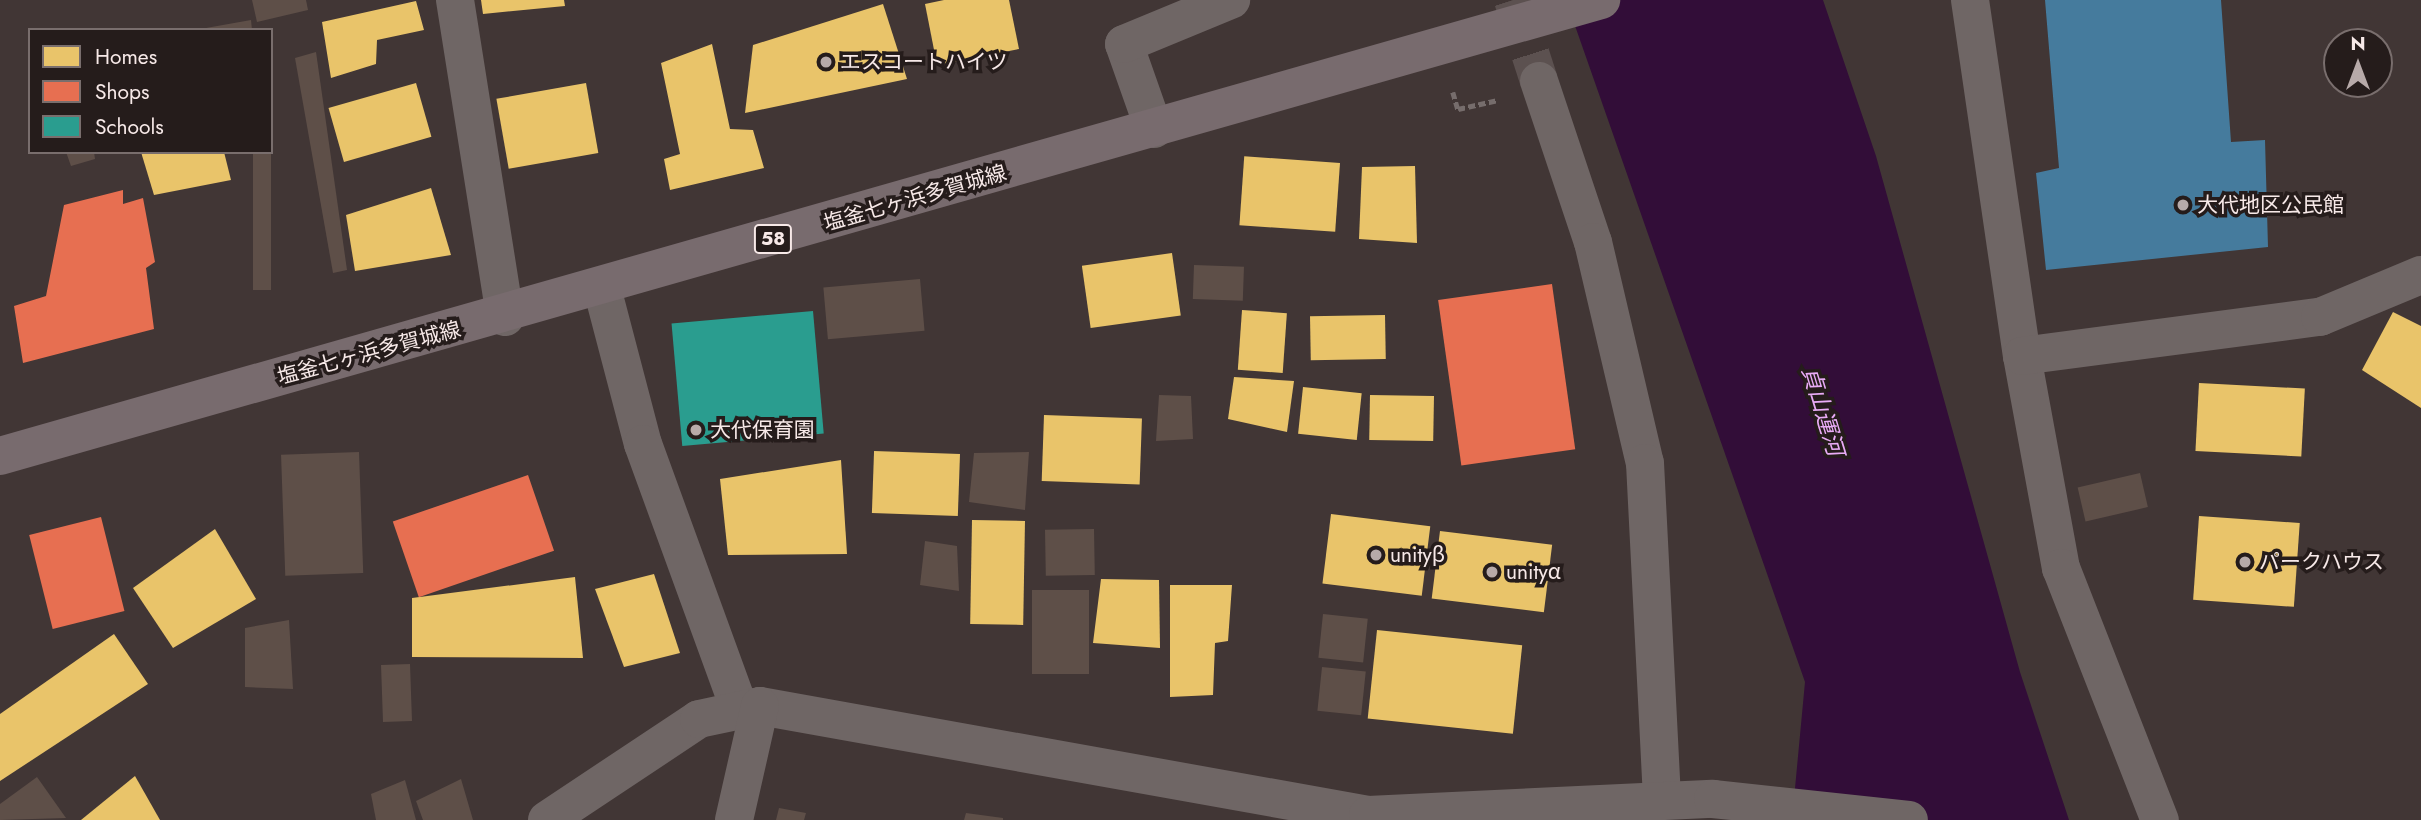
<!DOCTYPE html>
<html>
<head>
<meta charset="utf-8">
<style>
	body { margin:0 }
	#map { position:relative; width:2421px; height:820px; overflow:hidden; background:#413635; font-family:Jost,"Noto Sans JP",sans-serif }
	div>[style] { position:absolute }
	.water>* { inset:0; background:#320d38 }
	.homes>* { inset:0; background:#e9c46a; transform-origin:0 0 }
	.shops>* { inset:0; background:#e76f51; transform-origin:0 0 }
	.schools>* { inset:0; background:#2a9d8f; transform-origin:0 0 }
	.public>* { inset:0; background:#457b9d }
	.building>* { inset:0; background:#5e4f48; transform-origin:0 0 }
	.minor-tunnel>* { height:38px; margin-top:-19px; transform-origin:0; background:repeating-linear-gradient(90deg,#5c5150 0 38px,transparent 0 57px) }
	.path>* { height:4.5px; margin-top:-2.25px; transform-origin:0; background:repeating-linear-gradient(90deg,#766d6c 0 7px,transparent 0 10.5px) }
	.minor>* { height:38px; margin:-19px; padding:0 19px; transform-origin:19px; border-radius:19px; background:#6f6665 }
	.major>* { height:38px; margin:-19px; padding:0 19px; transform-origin:19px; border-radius:19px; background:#786b6e }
	.dots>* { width:19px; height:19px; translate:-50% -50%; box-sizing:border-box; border:4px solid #251c1b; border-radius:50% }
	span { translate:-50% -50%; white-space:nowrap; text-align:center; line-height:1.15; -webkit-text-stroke:7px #251c1b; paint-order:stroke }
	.shield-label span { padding:2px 5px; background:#251c1b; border:2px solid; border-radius:5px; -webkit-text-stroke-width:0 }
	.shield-label { font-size:19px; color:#f7e9e8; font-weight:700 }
	.poi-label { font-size:21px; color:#f7e9e8 }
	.left { translate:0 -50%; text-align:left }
	.street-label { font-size:21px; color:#f7e9e8 }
	.water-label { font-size:23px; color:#e9abf6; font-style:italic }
	.legend { position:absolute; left:28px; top:28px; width:245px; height:126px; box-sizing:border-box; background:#251c1b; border:2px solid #796e6d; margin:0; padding:9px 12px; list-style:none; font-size:21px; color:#f7e9e8 }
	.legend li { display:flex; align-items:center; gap:14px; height:35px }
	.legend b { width:35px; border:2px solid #796e6d }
	.north { position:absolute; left:2323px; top:28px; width:70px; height:70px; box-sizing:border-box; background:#251c1b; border:2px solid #796e6d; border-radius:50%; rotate:0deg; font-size:19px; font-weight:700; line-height:28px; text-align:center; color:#f7e9e8 }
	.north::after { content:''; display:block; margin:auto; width:24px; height:32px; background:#b7aaa9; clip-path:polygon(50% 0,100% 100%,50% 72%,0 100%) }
</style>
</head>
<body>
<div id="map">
	<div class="water">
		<div style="clip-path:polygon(1566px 0,1823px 0,1876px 156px,2020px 672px,2069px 820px,1792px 820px,1805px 682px)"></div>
	</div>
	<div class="homes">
		<div style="clip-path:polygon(481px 0,564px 0,565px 6px,483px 14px)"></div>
		<div style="clip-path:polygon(944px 0,1009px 0,1019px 49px,937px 65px,925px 4px)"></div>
		<div style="clip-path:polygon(416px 1px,424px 30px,377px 40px,376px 64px,331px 78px,322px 22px)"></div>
		<div style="clip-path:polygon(883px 4px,907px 79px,745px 113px,753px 45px)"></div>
		<div style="clip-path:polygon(712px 44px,730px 129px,753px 130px,764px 168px,670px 190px,664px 159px,680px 154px,661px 63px)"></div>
		<div style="left:416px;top:83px;width:56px;height:91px;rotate:74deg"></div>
		<div style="left:586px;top:83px;width:71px;height:91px;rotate:80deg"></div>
		<div style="clip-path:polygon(141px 152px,224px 152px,231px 180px,154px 195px)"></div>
		<div style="left:1340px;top:163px;width:69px;height:96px;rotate:94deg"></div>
		<div style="clip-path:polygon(1415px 166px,1417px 243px,1359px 239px,1362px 167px)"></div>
		<div style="clip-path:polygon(431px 188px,451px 255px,355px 271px,346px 215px)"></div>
		<div style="left:1172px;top:253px;width:63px;height:91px;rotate:82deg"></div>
		<div style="left:1242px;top:310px;width:45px;height:60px;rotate:4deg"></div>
		<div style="clip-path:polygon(2393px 312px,2421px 326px,2421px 408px,2362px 370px)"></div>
		<div style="left:1385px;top:315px;width:44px;height:75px;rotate:89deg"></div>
		<div style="clip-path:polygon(1234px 377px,1294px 381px,1287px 432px,1228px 419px)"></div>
		<div style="left:2199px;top:383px;width:106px;height:68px;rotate:3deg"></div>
		<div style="left:1303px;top:387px;width:59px;height:47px;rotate:6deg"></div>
		<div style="left:1370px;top:395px;width:64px;height:45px;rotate:1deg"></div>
		<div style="left:1044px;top:415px;width:98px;height:66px;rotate:2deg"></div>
		<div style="left:960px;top:454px;width:62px;height:86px;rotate:92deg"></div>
		<div style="clip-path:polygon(841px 460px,847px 554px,728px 555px,720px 479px)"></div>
		<div style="left:1331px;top:514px;width:100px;height:70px;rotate:7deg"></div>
		<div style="left:2199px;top:516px;width:101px;height:84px;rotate:4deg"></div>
		<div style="left:972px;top:520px;width:53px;height:104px;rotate:1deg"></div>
		<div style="clip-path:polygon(215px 529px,256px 599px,173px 648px,133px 588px)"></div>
		<div style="left:1440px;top:531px;width:113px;height:68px;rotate:7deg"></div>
		<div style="clip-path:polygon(654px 574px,680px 653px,624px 667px,595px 589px)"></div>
		<div style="clip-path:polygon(575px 577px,583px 658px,412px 657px,412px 598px)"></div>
		<div style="clip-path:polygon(1101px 579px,1159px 580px,1160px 648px,1093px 643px)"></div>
		<div style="clip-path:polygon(1170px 585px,1232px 585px,1228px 641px,1215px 643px,1213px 695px,1170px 697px)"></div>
		<div style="left:1377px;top:630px;width:146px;height:89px;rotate:6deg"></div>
		<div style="clip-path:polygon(114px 634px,148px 684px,0 781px,0 714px)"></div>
		<div style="clip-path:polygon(135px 776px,160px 820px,81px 820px)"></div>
	</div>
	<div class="shops">
		<div style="clip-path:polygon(123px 190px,123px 204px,143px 198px,155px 262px,146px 268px,154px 329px,23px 363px,14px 306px,46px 296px,64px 205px)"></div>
		<div style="left:1552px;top:284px;width:167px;height:115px;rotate:82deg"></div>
		<div style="left:528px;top:475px;width:80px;height:143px;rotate:71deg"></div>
		<div style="left:101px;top:517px;width:97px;height:74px;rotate:76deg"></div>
	</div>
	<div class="schools">
		<div style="left:813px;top:311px;width:123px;height:142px;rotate:85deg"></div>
	</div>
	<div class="public">
		<div style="clip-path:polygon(2045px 0,2221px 0,2231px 142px,2265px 140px,2268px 247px,2046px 270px,2036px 173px,2059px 168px)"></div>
	</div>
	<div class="building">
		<div style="clip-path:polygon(252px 0,306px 0,308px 10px,257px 22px)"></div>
		<div style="clip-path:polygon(251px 20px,252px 30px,206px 30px,206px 28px)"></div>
		<div style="clip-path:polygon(316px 52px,347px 270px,333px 273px,295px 58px)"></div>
		<div style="clip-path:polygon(66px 152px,94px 152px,95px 159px,71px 166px)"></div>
		<div style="left:253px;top:152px;width:18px;height:138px"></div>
		<div style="left:1194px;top:265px;width:50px;height:34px;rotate:2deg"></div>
		<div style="left:920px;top:279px;width:52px;height:97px;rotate:85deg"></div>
		<div style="clip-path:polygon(1159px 395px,1191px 396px,1193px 439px,1156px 441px)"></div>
		<div style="left:359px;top:452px;width:121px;height:78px;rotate:88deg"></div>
		<div style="clip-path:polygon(1029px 452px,1025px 510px,969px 502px,974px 453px)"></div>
		<div style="left:2140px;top:473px;width:35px;height:64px;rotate:77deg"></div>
		<div style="left:1094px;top:529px;width:46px;height:49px;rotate:89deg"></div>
		<div style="clip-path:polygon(925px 541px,957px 546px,959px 591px,920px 585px)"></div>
		<div style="left:1032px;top:590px;width:57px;height:84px"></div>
		<div style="left:1323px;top:614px;width:45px;height:44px;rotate:6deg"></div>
		<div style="clip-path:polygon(289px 620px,293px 689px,245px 687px,245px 628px)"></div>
		<div style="left:410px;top:664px;width:57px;height:29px;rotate:88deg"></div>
		<div style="left:1322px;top:667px;width:44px;height:44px;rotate:6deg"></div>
		<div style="clip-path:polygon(37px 777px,66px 818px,0 820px,0 804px)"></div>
		<div style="clip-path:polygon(461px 779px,473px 820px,423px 820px,416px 801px)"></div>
		<div style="clip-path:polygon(405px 780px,416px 820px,376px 820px,371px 794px)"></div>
		<div style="clip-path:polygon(779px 808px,806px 813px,804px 820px,776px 820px)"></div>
		<div style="clip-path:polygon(966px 813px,1003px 818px,1003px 820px,964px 820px)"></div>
	</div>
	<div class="minor-tunnel">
		<div style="left:1513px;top:0;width:85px;rotate:72.2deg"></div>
	</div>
	<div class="path">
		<div style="left:1453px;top:92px;width:18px;rotate:74deg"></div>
		<div style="left:1458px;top:109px;width:41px;rotate:-12.7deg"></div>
	</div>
	<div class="minor">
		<div style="left:455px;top:0;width:321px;rotate:81deg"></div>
		<div style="left:1970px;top:0;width:360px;rotate:81.7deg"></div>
		<div style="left:2022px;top:356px;width:216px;rotate:79.6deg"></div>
		<div style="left:2061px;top:568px;width:271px;rotate:68.6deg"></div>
		<div style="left:1539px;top:81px;width:170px;rotate:71.5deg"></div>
		<div style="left:1593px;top:242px;width:227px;rotate:76.8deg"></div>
		<div style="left:1645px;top:463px;width:337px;rotate:87.1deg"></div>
		<div style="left:1154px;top:129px;width:90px;rotate:-109.4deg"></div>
		<div style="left:1124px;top:44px;width:116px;rotate:-22.4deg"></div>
		<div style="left:602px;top:288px;width:161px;rotate:75.3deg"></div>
		<div style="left:643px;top:444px;width:284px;rotate:70deg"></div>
		<div style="left:2022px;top:356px;width:301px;rotate:-7.5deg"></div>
		<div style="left:2320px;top:317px;width:109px;rotate:-22.6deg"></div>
		<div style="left:547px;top:820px;width:182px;rotate:-33.6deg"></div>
		<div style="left:699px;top:719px;width:62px;rotate:-12deg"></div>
		<div style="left:760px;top:706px;width:618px;rotate:10.16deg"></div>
		<div style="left:1368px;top:815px;width:345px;rotate:-2.7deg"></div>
		<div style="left:1713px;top:799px;width:197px;rotate:6.1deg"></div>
		<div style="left:734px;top:820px;width:117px;rotate:-77.2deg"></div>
	</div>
	<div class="major">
		<div style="left:0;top:456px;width:1665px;rotate:-15.9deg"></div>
	</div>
	<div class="dots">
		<div style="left:826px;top:62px;background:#b7aaa9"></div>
		<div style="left:2183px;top:205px;background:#b7aaa9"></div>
		<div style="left:696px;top:430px;background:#b7aaa9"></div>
		<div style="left:1376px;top:555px;background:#b7aaa9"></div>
		<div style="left:2245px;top:562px;background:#b7aaa9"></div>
		<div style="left:1492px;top:572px;background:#b7aaa9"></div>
	</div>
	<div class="shield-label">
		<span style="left:773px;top:239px">58</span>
	</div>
	<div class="poi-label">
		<span class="left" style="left:840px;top:62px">エスコートハイツ</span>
		<span class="left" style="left:2197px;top:205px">大代地区公民館</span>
		<span class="left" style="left:710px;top:430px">大代保育園</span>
		<span class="left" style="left:1390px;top:555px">unityβ</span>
		<span class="left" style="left:2259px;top:562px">パークハウス</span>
		<span class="left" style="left:1506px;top:572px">unityα</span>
	</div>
	<div class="street-label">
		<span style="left:915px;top:198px;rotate:-16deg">塩釜七ヶ浜多賀城線</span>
		<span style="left:369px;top:353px;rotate:-15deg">塩釜七ヶ浜多賀城線</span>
	</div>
	<div class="water-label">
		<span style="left:1823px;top:411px;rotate:73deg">貞山運河</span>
	</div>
	<ul class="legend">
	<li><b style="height:19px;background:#e9c46a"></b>Homes</li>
	<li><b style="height:19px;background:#e76f51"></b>Shops</li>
	<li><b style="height:19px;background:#2a9d8f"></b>Schools</li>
	</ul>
	<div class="north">N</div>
</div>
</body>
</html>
